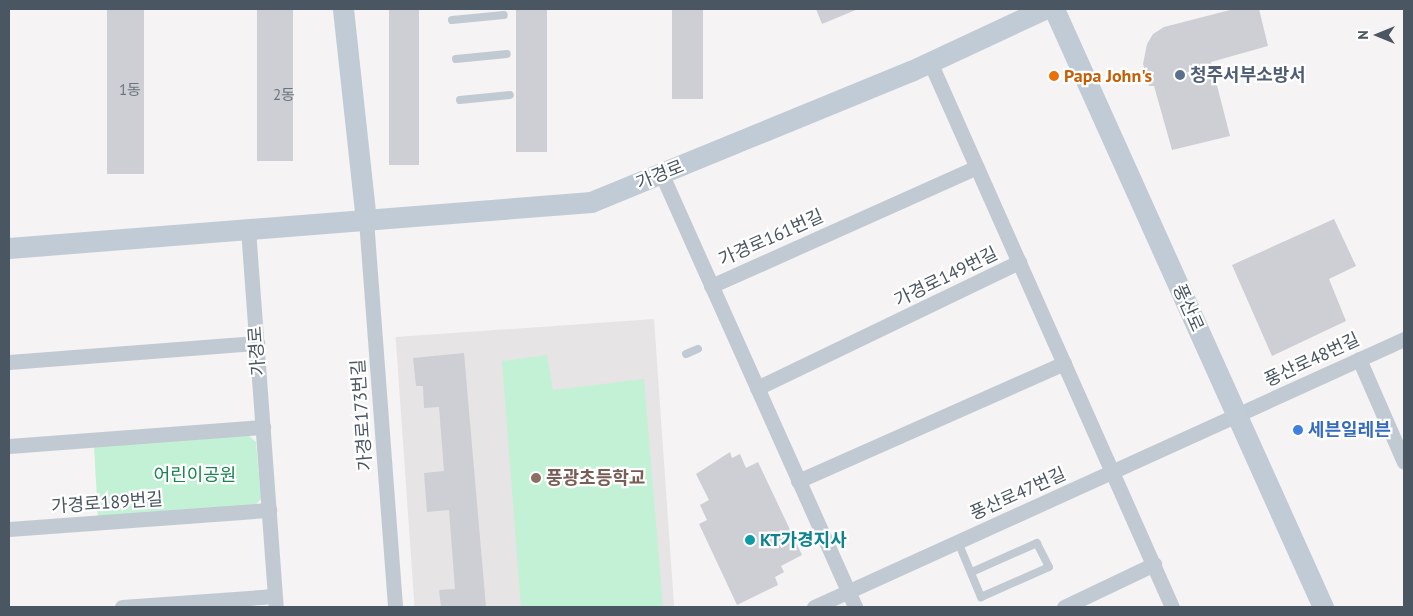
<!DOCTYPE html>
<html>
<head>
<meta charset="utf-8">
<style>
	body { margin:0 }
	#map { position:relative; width:1413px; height:616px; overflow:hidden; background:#f5f3f3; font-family:"PT Sans","Noto Sans KR",sans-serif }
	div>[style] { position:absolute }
	.education>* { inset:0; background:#e6e4e5; transform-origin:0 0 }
	.green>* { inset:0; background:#c3f1d5 }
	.building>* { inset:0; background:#cdcfd5; transform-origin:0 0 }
	.lane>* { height:8px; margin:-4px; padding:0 4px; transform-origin:4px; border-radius:4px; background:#c1cad2 }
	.street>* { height:15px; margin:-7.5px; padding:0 7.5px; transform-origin:7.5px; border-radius:7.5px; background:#c1cad2 }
	.secondary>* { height:21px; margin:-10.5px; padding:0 10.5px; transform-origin:10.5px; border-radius:10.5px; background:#c1cbd6 }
	.dots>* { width:14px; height:14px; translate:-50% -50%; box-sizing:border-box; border:2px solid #fff; border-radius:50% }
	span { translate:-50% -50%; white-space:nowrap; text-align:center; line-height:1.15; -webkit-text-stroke:4.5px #fff; paint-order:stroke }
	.number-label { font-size:15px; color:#6b747e }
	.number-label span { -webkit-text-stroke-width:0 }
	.service-label { font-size:18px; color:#4e5e75; font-weight:700 }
	.left { translate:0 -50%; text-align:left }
	.food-label { font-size:18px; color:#c56008; font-weight:700 }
	.street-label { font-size:18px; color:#4a5661 }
	.shop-label { font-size:18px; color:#366cbe; font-weight:700 }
	.park-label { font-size:18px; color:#17864f }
	.education-label { font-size:18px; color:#785e54; font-weight:700 }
	.culture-label { font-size:18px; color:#0d838f; font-weight:700 }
	.frame { position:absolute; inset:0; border:10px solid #4a5661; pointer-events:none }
	.north { position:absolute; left:1353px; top:10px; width:50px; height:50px; -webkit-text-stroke:4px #fff; paint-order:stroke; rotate:270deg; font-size:14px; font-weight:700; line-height:20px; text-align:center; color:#4a5661 }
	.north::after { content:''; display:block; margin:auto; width:18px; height:22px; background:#4a5661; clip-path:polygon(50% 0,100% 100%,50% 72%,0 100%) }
</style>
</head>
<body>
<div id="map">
	<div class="education">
		<div style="left:654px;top:319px;width:289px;height:259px;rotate:86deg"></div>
	</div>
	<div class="green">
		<div style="clip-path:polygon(547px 355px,553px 390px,644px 379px,663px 607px,521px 607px,502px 361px)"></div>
		<div style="clip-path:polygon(248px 435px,256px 442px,261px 499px,254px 506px,98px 517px,94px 446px)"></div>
	</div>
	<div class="building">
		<div style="left:107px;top:9px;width:37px;height:165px"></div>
		<div style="left:257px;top:9px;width:36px;height:152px"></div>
		<div style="left:389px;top:9px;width:30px;height:156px"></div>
		<div style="left:516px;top:9px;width:31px;height:143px"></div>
		<div style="left:672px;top:9px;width:31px;height:90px"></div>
		<div style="clip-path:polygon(816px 9px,858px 9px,822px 24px)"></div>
		<div style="clip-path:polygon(1234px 9px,1259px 9px,1268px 46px,1211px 62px,1230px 136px,1172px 150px,1154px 86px,1149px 86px,1143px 64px,1147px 44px,1153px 34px,1164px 27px)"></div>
		<div style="clip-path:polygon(1334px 219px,1356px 266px,1329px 279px,1346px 321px,1272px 356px,1232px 265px)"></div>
		<div style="clip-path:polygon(464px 353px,486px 607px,441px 607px,439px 590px,455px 589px,449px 510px,427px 512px,424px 473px,444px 471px,439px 407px,424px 408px,423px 386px,416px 386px,413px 358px)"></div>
		<div style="clip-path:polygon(730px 452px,732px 458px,740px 454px,746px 468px,758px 462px,802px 555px,781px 566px,784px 572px,775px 577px,778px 585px,737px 605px,699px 524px,707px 520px,700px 505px,709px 500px,696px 474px)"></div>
	</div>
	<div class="lane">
		<div style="left:452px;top:20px;width:52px;rotate:-5.5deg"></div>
		<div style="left:456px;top:59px;width:51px;rotate:-5.6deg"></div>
		<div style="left:460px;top:100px;width:50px;rotate:-5.7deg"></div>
		<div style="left:686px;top:354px;width:13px;rotate:-23deg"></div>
		<div style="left:958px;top:542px;width:60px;rotate:67.3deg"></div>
		<div style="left:981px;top:597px;width:74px;rotate:-23.8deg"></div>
		<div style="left:1049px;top:567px;width:27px;rotate:-117deg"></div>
		<div style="left:1037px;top:543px;width:71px;rotate:156deg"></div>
	</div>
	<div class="street">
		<div style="left:930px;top:62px;width:596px;rotate:66.06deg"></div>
		<div style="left:662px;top:175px;width:473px;rotate:65.9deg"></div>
		<div style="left:366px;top:220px;width:388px;rotate:85.7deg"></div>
		<div style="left:248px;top:229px;width:379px;rotate:85.8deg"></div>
		<div style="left:711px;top:286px;width:291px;rotate:-24.1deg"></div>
		<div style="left:1359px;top:359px;width:112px;rotate:66.4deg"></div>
		<div style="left:9px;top:362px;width:249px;rotate:-4.4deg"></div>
		<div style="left:757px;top:388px;width:291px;rotate:-25.7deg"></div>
		<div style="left:9px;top:446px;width:255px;rotate:-4.3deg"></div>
		<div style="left:798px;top:481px;width:291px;rotate:-23.9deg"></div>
		<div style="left:9px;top:529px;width:261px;rotate:-4.2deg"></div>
		<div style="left:122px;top:607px;width:153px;rotate:-4.1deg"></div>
		<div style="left:814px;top:607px;width:648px;rotate:-24.43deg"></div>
		<div style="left:1064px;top:607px;width:100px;rotate:-25.5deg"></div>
	</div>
	<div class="secondary">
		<div style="left:343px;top:9px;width:212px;rotate:83.8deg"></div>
		<div style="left:1054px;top:9px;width:656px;rotate:65.78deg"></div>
		<div style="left:9px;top:248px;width:584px;rotate:-4.52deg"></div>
		<div style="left:591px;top:202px;width:346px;rotate:-22.3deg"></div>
		<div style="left:911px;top:71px;width:147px;rotate:-25deg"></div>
	</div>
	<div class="dots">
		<div style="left:1180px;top:75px;background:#5c6f8a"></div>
		<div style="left:1054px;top:76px;background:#e8710a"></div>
		<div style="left:1298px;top:430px;background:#3f7fe0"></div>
		<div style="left:536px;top:478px;background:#8d6e63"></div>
		<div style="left:750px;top:540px;background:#0f9aa8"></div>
	</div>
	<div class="number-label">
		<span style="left:130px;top:90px">1동</span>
		<span style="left:284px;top:95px">2동</span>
	</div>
	<div class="service-label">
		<span class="left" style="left:1190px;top:75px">청주서부소방서</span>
	</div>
	<div class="food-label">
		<span class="left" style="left:1064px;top:76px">Papa John's</span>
	</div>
	<div class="street-label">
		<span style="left:660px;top:175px;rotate:-22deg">가경로</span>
		<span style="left:771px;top:238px;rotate:-24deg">가경로161번길</span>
		<span style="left:946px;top:277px;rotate:-26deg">가경로149번길</span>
		<span style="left:1188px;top:308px;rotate:66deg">풍산로</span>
		<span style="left:257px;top:351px;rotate:-94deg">가경로</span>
		<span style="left:1312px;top:360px;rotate:-25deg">풍산로48번길</span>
		<span style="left:362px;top:415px;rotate:-94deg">가경로173번길</span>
		<span style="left:1018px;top:494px;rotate:-24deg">풍산로47번길</span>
		<span style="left:107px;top:503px;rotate:-4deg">가경로189번길</span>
	</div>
	<div class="shop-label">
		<span class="left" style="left:1308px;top:430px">세븐일레븐</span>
	</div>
	<div class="park-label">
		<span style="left:195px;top:475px">어린이공원</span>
	</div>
	<div class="education-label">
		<span class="left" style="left:546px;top:478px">풍광초등학교</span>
	</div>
	<div class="culture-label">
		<span class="left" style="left:760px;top:540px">KT가경지사</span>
	</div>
	<div class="frame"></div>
	<div class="north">N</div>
</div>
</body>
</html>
